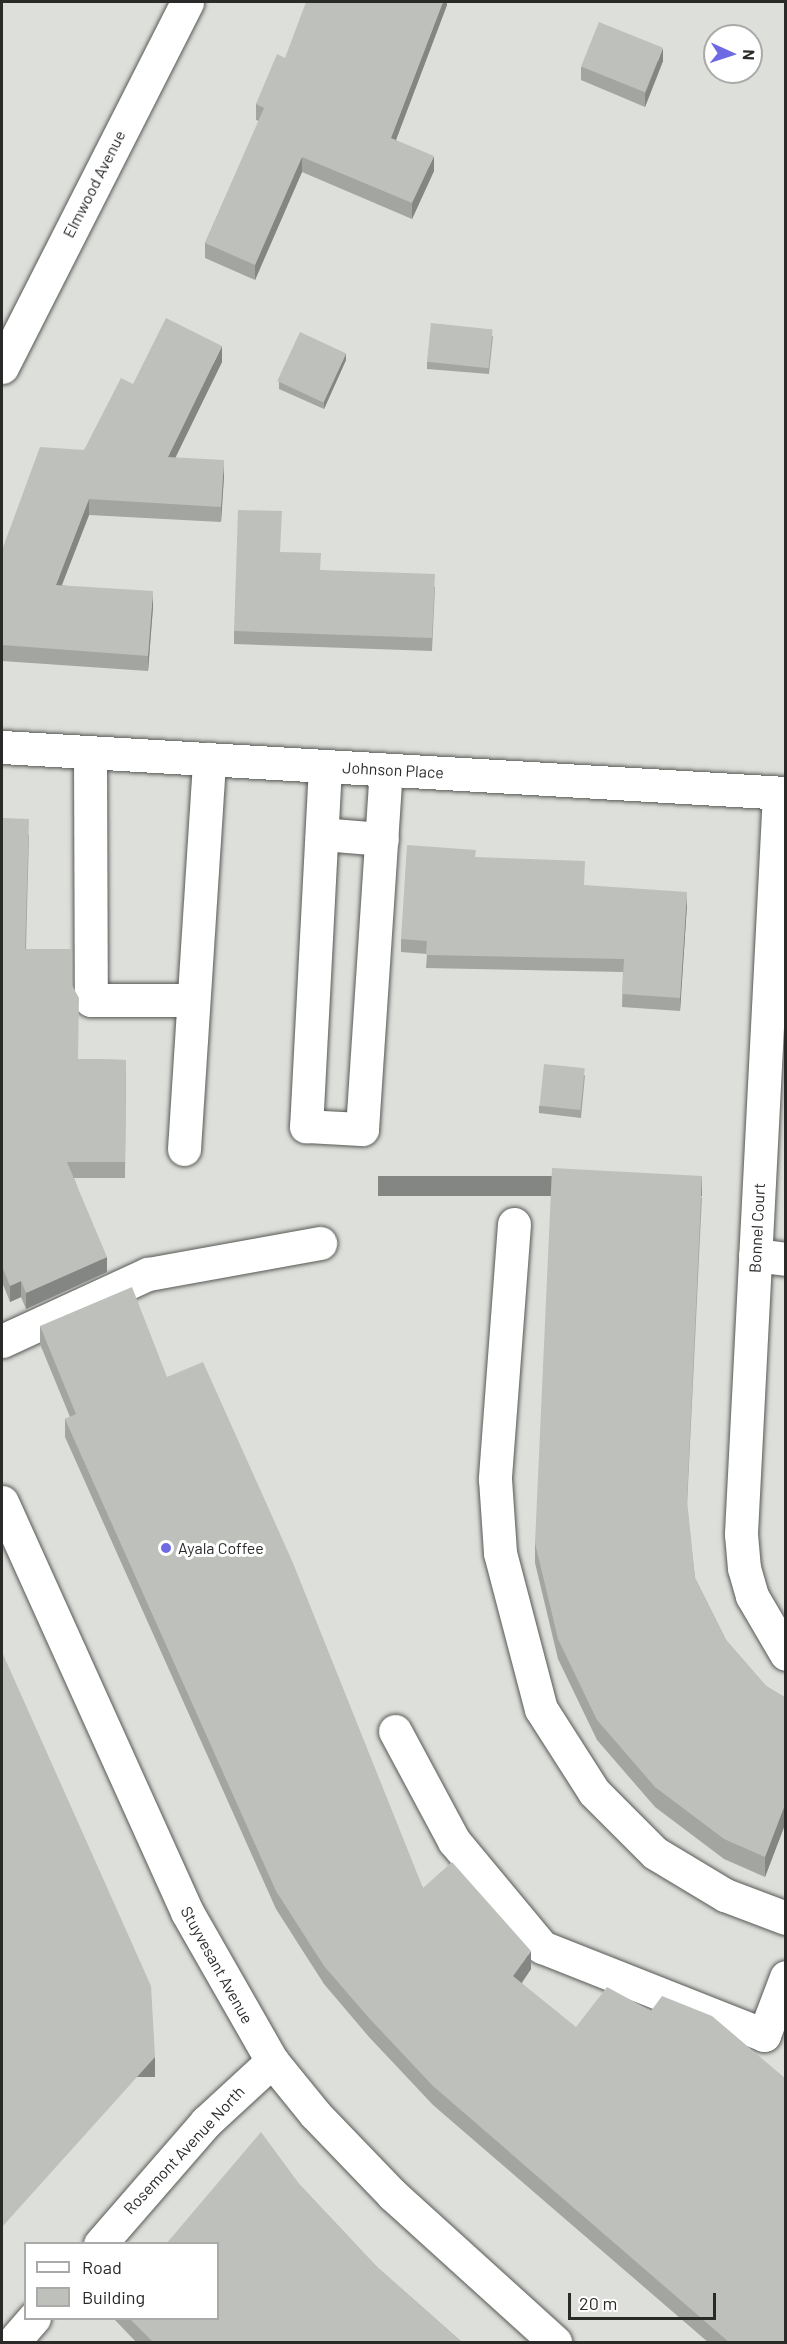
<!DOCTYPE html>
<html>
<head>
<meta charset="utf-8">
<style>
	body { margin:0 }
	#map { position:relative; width:787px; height:2344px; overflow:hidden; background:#dddfdb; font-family:Barlow,sans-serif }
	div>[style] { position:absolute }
	.roads { filter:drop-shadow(0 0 2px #575955) drop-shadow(0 0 2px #575955) }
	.minor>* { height:33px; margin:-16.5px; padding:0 16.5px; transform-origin:16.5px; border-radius:16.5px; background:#fff }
	.major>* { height:33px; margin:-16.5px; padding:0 16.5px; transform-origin:16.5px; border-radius:16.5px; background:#fff }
	.wall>* { inset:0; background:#a3a5a1 }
	.shaded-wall>* { inset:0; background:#848683; transform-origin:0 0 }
	.building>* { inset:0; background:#bdc0bb; transform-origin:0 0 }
	.dots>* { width:16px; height:16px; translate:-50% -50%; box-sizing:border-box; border:3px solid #fff; border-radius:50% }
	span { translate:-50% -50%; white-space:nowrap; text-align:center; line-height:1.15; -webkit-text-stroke:6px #fff; paint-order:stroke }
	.street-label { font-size:16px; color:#2a2b29 }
	.poi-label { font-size:16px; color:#2a2b29 }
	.left { translate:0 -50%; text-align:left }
	.frame { position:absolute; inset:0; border:3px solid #2a2b29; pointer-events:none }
	.legend { position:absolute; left:24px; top:2242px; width:195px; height:78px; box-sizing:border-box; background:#fff; border:2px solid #aaaaa9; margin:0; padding:8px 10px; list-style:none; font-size:18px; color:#2a2b29 }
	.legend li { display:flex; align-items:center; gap:12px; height:30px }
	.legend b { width:30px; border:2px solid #aaaaa9 }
	.north { position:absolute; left:703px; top:24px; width:60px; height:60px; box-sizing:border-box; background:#fff; border:2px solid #aaaaa9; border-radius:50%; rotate:93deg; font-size:16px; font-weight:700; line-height:24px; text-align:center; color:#2a2b29 }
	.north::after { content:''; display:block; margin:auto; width:21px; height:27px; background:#6e6ae4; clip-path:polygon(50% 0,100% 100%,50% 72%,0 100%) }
	.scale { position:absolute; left:568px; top:2293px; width:148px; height:27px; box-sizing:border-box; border:3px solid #2a2b29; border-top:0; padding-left:8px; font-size:18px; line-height:21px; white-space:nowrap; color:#2a2b29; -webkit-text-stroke:4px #fff; paint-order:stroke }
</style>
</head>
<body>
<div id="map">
	<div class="roads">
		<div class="minor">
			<div style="left:2px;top:367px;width:409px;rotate:-63.1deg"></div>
			<div style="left:2px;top:747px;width:785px;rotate:3.36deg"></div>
			<div style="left:90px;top:753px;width:247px;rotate:89.8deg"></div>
			<div style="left:91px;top:1000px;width:101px"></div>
			<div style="left:325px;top:766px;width:361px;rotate:93deg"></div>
			<div style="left:306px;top:1126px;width:56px;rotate:3.1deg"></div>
			<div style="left:362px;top:1129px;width:360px;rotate:-86.2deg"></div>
			<div style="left:779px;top:793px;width:742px;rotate:92.94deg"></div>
			<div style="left:741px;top:1534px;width:34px;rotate:85deg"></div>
			<div style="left:744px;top:1568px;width:29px;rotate:74deg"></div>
			<div style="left:752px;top:1596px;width:67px;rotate:59.6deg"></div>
			<div style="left:322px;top:834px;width:60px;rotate:4.8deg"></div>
			<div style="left:184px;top:1149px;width:391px;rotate:-86.3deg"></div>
			<div style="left:514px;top:1224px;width:256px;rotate:94.3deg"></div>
			<div style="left:495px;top:1479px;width:74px;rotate:86.1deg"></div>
			<div style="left:500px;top:1553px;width:161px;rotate:75.3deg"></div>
			<div style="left:541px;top:1709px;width:98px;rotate:57.4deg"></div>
			<div style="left:594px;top:1792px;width:86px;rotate:45deg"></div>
			<div style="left:655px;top:1853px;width:82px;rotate:31deg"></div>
			<div style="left:725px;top:1895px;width:65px;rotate:20.7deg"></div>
			<div style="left:755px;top:1255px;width:31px;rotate:7deg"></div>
			<div style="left:2px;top:1341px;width:161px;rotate:-24.7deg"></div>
			<div style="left:148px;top:1274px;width:175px;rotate:-10.2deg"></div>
			<div style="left:395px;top:1731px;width:125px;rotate:61.8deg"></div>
			<div style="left:454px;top:1841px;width:138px;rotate:50.3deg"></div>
			<div style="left:542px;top:1947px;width:239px;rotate:21.6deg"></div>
			<div style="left:764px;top:2035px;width:62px;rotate:-69.2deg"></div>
			<div style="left:100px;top:2244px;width:162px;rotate:-49deg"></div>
			<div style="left:206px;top:2122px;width:90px;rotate:-42.7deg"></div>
			<div style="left:13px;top:2342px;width:32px;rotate:-49deg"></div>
		</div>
		<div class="major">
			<div style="left:2px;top:1502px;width:450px;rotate:65.7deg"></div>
			<div style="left:187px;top:1912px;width:172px;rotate:60.3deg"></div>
			<div style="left:272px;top:2061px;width:68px;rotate:50.9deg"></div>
			<div style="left:315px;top:2114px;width:112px;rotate:46.1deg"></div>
			<div style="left:393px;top:2195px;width:219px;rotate:42.2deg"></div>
		</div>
	</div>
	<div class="wall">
		<div style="clip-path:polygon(447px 2px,447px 5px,396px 140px,434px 171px,412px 219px,302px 172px,255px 280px,205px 258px,205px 243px,259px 121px,256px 120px,256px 104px,285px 58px)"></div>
		<div style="clip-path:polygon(663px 61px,645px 107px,581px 80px,581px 67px)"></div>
		<div style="clip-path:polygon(493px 336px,489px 374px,427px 369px,427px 362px)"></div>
		<div style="clip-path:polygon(346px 360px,324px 409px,279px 389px,279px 382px)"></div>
		<div style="clip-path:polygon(222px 362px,175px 457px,224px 476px,221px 522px,89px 515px,62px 585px,153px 607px,148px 671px,2px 661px,2px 550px,84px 450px,133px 384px)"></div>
		<div style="clip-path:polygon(281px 552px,321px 570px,435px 587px,432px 651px,234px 644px,234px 631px)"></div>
		<div style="clip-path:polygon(2px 818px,29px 835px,26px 949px,72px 985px,78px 1059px,126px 1060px,125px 1178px,74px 1178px,107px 1272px,26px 1309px,21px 1297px,10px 1302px,2px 1282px)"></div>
		<div style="clip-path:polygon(476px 857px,584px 885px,687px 905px,680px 1011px,622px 1007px,623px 972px,426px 968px,427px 954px,401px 952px,401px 939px)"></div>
		<div style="clip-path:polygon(585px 1075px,581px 1118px,539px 1113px,539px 1106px)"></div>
		<div style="clip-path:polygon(702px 1196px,687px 1506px,695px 1578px,726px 1640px,766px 1686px,786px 1698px,786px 1822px,765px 1877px,724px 1859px,655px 1807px,597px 1740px,558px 1659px,535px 1563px,535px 1543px)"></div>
		<div style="clip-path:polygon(40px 1326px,167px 1377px,423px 1888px,531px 1969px,522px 1983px,786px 2343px,709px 2343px,433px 2105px,369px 2037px,324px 1984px,276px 1909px,65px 1437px,65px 1419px,70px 1417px,40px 1344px)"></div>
		<div style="clip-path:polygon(300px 2185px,377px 2267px,463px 2343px,137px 2343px,115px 2320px,115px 2319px,218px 2319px)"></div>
	</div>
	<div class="shaded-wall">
		<div style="clip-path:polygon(443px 2px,447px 2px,447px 5px,391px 153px,391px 138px)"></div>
		<div style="clip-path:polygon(663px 48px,663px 61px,645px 107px,645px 94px)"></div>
		<div style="clip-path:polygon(434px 156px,434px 171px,412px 219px,412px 203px)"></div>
		<div style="clip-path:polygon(302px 157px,302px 172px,255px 280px,255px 265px)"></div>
		<div style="clip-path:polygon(222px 346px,222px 362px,168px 473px,168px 457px)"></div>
		<div style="clip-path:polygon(346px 353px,346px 360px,324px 409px,324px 402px)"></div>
		<div style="clip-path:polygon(224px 460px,224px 476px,221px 522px,221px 507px)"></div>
		<div style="clip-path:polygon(89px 499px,89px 515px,56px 600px,56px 585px)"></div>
		<div style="clip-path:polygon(153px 591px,153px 607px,148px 671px,148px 656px)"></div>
		<div style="clip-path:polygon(687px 892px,687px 905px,680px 1011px,680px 998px)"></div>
		<div style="left:702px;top:1176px;width:20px;height:324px;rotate:90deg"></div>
		<div style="clip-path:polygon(107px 1257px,107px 1272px,26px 1309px,26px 1293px)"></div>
		<div style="clip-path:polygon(21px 1281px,21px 1297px,10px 1302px,10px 1286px)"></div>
		<div style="clip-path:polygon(786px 1802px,786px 1822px,765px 1877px,765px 1857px)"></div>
		<div style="clip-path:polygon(531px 1951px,531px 1969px,513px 1995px,513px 1976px)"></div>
		<div style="left:155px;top:2057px;width:20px;height:229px;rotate:90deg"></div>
	</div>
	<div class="building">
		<div style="clip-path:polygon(306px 2px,443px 2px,391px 138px,434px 156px,412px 203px,302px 157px,255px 265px,205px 243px,264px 108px,256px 104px,277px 54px,285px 58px)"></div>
		<div style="left:599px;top:22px;width:69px;height:48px;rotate:22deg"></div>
		<div style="clip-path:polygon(166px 318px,222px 346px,168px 457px,224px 460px,221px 507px,89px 499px,56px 585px,153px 591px,148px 656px,2px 645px,2px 550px,40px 447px,84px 450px,121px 378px,133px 384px)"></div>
		<div style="left:431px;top:323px;width:62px;height:39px;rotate:6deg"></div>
		<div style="left:300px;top:332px;width:51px;height:54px;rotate:25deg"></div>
		<div style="clip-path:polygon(238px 510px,282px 511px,280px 552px,321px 553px,320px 570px,435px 574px,432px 638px,234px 631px)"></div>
		<div style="clip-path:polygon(2px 818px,29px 819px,25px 949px,72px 949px,72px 985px,79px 998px,78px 1059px,126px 1060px,125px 1162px,67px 1162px,107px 1257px,26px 1293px,21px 1281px,10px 1286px,2px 1266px)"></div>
		<div style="clip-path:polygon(407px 845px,476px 850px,475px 857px,585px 861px,584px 885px,687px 892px,680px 998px,622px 994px,624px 959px,426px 955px,427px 941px,401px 939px)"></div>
		<div style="left:544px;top:1064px;width:41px;height:42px;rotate:6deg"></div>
		<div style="clip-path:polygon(552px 1168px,702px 1176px,687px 1500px,695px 1578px,726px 1640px,766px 1686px,786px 1698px,786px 1802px,765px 1857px,724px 1839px,655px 1787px,597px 1720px,558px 1639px,535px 1543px)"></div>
		<div style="clip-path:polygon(132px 1287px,167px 1377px,203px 1362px,293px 1563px,423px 1888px,452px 1862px,531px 1951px,513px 1976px,576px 2027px,607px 1987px,651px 2011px,662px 1996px,712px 2016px,786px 2079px,786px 2343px,730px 2343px,433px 2086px,369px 2018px,324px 1966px,276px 1891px,65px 1419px,76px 1414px,40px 1326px)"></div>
		<div style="clip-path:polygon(2px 1652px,151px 1986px,155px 2057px,2px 2227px)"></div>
		<div style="clip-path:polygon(261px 2132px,300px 2185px,377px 2267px,463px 2343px,154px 2343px,130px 2319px,218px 2319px,218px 2244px,166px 2244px)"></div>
	</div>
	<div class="dots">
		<div style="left:166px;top:1548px;background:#6e6ae4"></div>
	</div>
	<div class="street-label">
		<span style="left:94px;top:184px;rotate:-63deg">Elmwood Avenue</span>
		<span style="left:393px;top:770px;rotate:3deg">Johnson Place</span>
		<span style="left:757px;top:1228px;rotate:-87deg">Bonnel Court</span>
		<span style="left:217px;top:1965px;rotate:61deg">Stuyvesant Avenue</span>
		<span style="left:184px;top:2150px;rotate:-47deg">Rosemont Avenue North</span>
	</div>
	<div class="poi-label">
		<span class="left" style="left:178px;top:1548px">Ayala Coffee</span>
	</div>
	<div class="frame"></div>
	<ul class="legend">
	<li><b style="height:8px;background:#fff"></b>Road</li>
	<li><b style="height:16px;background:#bdc0bb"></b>Building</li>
	</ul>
	<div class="north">N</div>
	<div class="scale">20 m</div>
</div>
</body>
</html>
